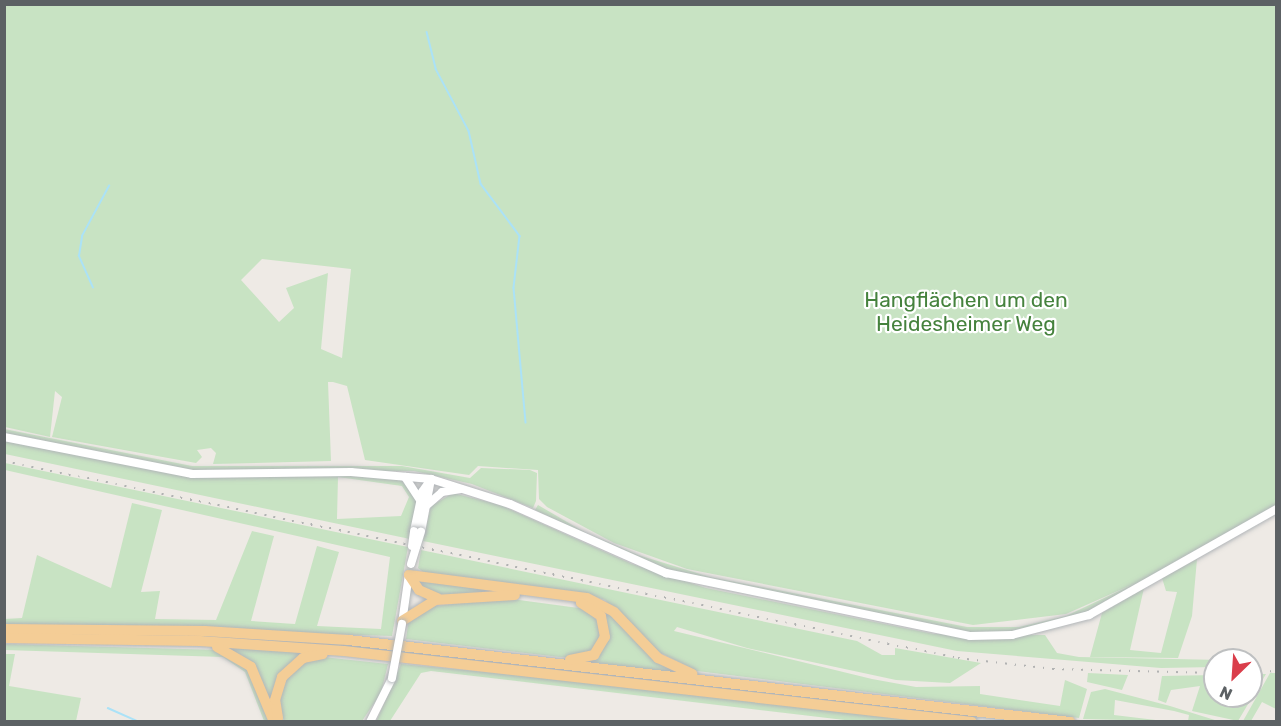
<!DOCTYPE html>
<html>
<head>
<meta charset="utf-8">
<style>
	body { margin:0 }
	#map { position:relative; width:1281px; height:726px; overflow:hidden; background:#eeeae5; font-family:Rubik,sans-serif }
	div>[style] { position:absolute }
	.green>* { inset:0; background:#c8e3c3 }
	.stream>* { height:1.5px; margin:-0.75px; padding:0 0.75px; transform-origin:0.75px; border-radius:0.75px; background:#abe2f7 }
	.roads { filter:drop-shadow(0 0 2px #b1b5b8) drop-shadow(0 0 2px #b1b5b8) }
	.secondary>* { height:8px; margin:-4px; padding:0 4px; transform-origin:4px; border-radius:4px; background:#fff }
	.highway>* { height:10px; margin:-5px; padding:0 5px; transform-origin:5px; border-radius:5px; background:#f4cd96 }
	.rail>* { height:1.5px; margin-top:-0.75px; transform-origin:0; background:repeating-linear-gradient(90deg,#b1b2b2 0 1.5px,transparent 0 9.5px) }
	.bridges { filter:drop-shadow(0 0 2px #b1b5b8) drop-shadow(0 0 2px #b1b5b8) }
	.secondary-bridge>* { height:8px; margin:-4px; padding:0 4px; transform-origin:4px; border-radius:4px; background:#fff }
	span { translate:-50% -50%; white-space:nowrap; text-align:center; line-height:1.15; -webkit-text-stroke:4.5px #fff; paint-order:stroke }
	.park-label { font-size:21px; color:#45823d }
	.frame { position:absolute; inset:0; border:6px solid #5c6164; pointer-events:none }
	.north { position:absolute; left:1203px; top:648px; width:60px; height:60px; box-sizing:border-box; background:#fff; border:2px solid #bec0c1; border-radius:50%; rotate:205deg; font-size:16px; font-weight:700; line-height:24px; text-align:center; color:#5c6164 }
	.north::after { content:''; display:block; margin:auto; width:21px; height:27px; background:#da3e4b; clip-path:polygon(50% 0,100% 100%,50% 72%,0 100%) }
</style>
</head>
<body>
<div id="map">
	<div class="green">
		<div style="clip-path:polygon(evenodd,5px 5px,1276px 5px,1276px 506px,1086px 613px,1014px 632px,969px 633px,690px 576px,638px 560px,535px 510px,538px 505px,586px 533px,638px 555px,710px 577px,967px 627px,1019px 627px,1066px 616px,1138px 582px,1066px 614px,973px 625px,687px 569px,614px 543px,547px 507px,539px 499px,538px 470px,478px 466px,469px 475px,365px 460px,347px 386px,333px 382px,328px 382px,331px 461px,213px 464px,216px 453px,211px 448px,197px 450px,202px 457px,196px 463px,52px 437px,62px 397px,55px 391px,50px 437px,5px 427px,5px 5px,262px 259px,351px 269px,342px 358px,321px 349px,328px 273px,286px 288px,294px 308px,279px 322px,241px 280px,262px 259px)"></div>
		<div style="clip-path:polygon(4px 429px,192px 466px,402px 466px,470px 478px,481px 468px,530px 470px,537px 473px,536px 501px,533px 508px,472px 484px,414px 471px,191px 471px,5px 434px)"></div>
		<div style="clip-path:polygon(evenodd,4px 441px,197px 478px,338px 475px,401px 480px,417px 498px,410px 539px,5px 454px,4px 441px,338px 477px,402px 486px,409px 497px,401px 516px,337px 519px,338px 477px)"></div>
		<div style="clip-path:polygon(5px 463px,408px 547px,392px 636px,5px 624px,4px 619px,22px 618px,37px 555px,111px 588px,132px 503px,162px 510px,141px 592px,160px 591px,155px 619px,216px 620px,252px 531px,274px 536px,251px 621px,295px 624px,317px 546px,339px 552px,317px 626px,381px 629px,390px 557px,5px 470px)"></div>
		<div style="clip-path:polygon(453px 493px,500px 505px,632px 564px,706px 588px,934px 634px,1045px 635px,1057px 653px,1079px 657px,1221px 660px,1215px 660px,1215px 667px,1161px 668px,957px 651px,423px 541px,431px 506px)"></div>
		<div style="clip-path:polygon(421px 550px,857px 641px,882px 655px,895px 655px,895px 648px,981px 663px,950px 683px,896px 680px,747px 648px,677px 627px,674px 631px,872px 679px,916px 687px,980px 686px,980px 694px,1060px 706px,1065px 680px,1087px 689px,1079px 718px,697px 671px,653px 649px,605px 600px,585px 593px,426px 574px,418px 568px)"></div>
		<div style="clip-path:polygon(1197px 559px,1192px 616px,1178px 658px,1090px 657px,1102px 613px,1144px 588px,1130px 650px,1161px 653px,1177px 592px,1166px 591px,1162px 578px)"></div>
		<div style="clip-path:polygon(418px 580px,520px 591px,444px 595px,421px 588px)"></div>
		<div style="clip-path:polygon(505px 598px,586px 609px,601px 625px,599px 647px,576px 657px,560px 657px,406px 639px,409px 618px,427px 607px)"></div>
		<div style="clip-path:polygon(602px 606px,677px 673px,582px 661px,603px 649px)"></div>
		<div style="clip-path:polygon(5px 644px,219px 650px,249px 669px,270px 721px,264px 721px,245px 672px,223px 657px,5px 650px)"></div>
		<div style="clip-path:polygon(226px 647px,310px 653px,285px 669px,275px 715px,246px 659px)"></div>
		<div style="clip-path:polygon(5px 654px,15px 654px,9px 686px,81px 698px,76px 721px,5px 721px)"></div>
		<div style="clip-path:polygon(323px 657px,388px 664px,381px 693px,362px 721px,284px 721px,279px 702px,284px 681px,298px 664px)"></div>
		<div style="clip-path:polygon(401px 664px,527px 676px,930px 721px,853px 721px,431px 671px,421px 673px,390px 721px,376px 722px)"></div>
		<div style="clip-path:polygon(1088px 673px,1128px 675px,1122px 690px,1087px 682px)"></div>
		<div style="clip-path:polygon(1270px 673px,1276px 673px,1276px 709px,1262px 702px,1251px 721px,1243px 721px)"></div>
		<div style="clip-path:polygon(1251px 674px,1266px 674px,1238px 721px,1192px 711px,1200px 686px,1171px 690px,1166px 703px,1158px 700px,1162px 676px,1215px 675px,1215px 696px,1251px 696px)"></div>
		<div style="clip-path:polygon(1105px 689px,1170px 706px,1218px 721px,1188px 721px,1189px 715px,1174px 711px,1115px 700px,1114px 715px,1164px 721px,1083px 719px,1091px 692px)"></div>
	</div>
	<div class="stream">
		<div style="left:427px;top:32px;width:38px;rotate:76deg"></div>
		<div style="left:436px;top:69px;width:70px;rotate:62deg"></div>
		<div style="left:469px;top:131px;width:54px;rotate:77.2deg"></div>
		<div style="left:481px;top:184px;width:65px;rotate:53.1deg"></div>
		<div style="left:520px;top:236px;width:52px;rotate:96.6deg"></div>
		<div style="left:514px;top:288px;width:135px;rotate:84.9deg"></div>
		<div style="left:93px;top:288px;width:35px;rotate:-114deg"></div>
		<div style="left:79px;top:256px;width:20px;rotate:-81deg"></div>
		<div style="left:82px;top:236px;width:57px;rotate:-61.6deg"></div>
		<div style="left:108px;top:708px;width:35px;rotate:24deg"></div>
	</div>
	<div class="roads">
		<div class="secondary">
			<div style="left:4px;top:437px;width:192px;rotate:11.1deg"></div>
			<div style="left:192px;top:474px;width:159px;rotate:-0.7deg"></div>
			<div style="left:351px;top:472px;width:80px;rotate:5deg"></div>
			<div style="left:431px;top:479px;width:83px;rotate:17.6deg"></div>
			<div style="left:510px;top:504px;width:171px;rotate:23.9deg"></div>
			<div style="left:666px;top:573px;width:310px;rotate:11.7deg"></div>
			<div style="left:970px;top:636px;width:42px;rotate:-1.4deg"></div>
			<div style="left:1012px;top:635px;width:80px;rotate:-14.6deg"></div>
			<div style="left:1089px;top:615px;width:215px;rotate:-29.5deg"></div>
			<div style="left:405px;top:477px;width:27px;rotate:57deg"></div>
			<div style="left:426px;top:506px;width:21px;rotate:-41deg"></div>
			<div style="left:442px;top:492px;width:19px;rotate:-9deg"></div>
			<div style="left:414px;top:531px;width:40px;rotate:-78deg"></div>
			<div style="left:422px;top:492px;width:16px;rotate:-55deg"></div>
			<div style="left:421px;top:532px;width:54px;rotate:-79.3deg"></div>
			<div style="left:402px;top:623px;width:49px;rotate:-81.9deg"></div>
			<div style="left:370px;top:722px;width:49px;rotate:-63.4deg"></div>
		</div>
		<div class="highway">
			<div style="left:409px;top:575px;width:179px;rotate:7.4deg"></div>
			<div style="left:587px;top:598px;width:30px;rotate:27deg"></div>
			<div style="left:614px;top:612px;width:64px;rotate:46.3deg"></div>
			<div style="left:658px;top:658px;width:38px;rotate:25deg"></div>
			<div style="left:409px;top:575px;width:18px;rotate:56deg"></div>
			<div style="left:419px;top:590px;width:20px;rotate:24deg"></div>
			<div style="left:402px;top:621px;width:39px;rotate:-32deg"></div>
			<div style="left:435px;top:600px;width:80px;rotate:-3.6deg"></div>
			<div style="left:4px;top:629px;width:201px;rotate:0.6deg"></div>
			<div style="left:205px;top:631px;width:143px;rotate:3.6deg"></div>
			<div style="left:348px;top:640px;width:727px;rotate:6.48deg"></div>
			<div style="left:4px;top:638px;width:196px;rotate:0.9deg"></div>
			<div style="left:200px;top:641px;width:144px;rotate:4deg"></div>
			<div style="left:344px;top:651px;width:632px;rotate:6.45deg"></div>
			<div style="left:217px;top:647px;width:39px;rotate:30deg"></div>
			<div style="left:251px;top:667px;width:60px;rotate:67.3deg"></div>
			<div style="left:570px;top:660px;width:25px;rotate:-12deg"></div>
			<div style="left:594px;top:655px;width:21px;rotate:-59deg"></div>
			<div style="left:605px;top:637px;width:21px;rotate:-101deg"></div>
			<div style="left:601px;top:616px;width:24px;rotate:-147deg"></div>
			<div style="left:278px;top:718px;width:18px;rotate:-99deg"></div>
			<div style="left:275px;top:700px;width:24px;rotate:-73deg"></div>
			<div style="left:282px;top:677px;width:28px;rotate:-42deg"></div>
			<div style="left:303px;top:658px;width:20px;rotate:-11deg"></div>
		</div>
	</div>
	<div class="rail">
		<div style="left:4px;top:461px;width:974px;rotate:11.67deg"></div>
		<div style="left:958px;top:658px;width:96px;rotate:6.6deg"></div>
		<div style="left:1053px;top:669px;width:162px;rotate:1.4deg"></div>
		<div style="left:1251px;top:673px;width:25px;rotate:-5deg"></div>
	</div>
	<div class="bridges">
		<div class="secondary-bridge">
			<div style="left:412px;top:546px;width:15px;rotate:-82deg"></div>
			<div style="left:411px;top:564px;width:34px;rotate:-73deg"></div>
			<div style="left:392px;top:678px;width:55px;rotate:-79.5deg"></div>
		</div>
	</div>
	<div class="park-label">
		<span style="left:966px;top:312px">Hangflächen um den<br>Heidesheimer Weg</span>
	</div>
	<div class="frame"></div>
	<div class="north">N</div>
</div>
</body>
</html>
